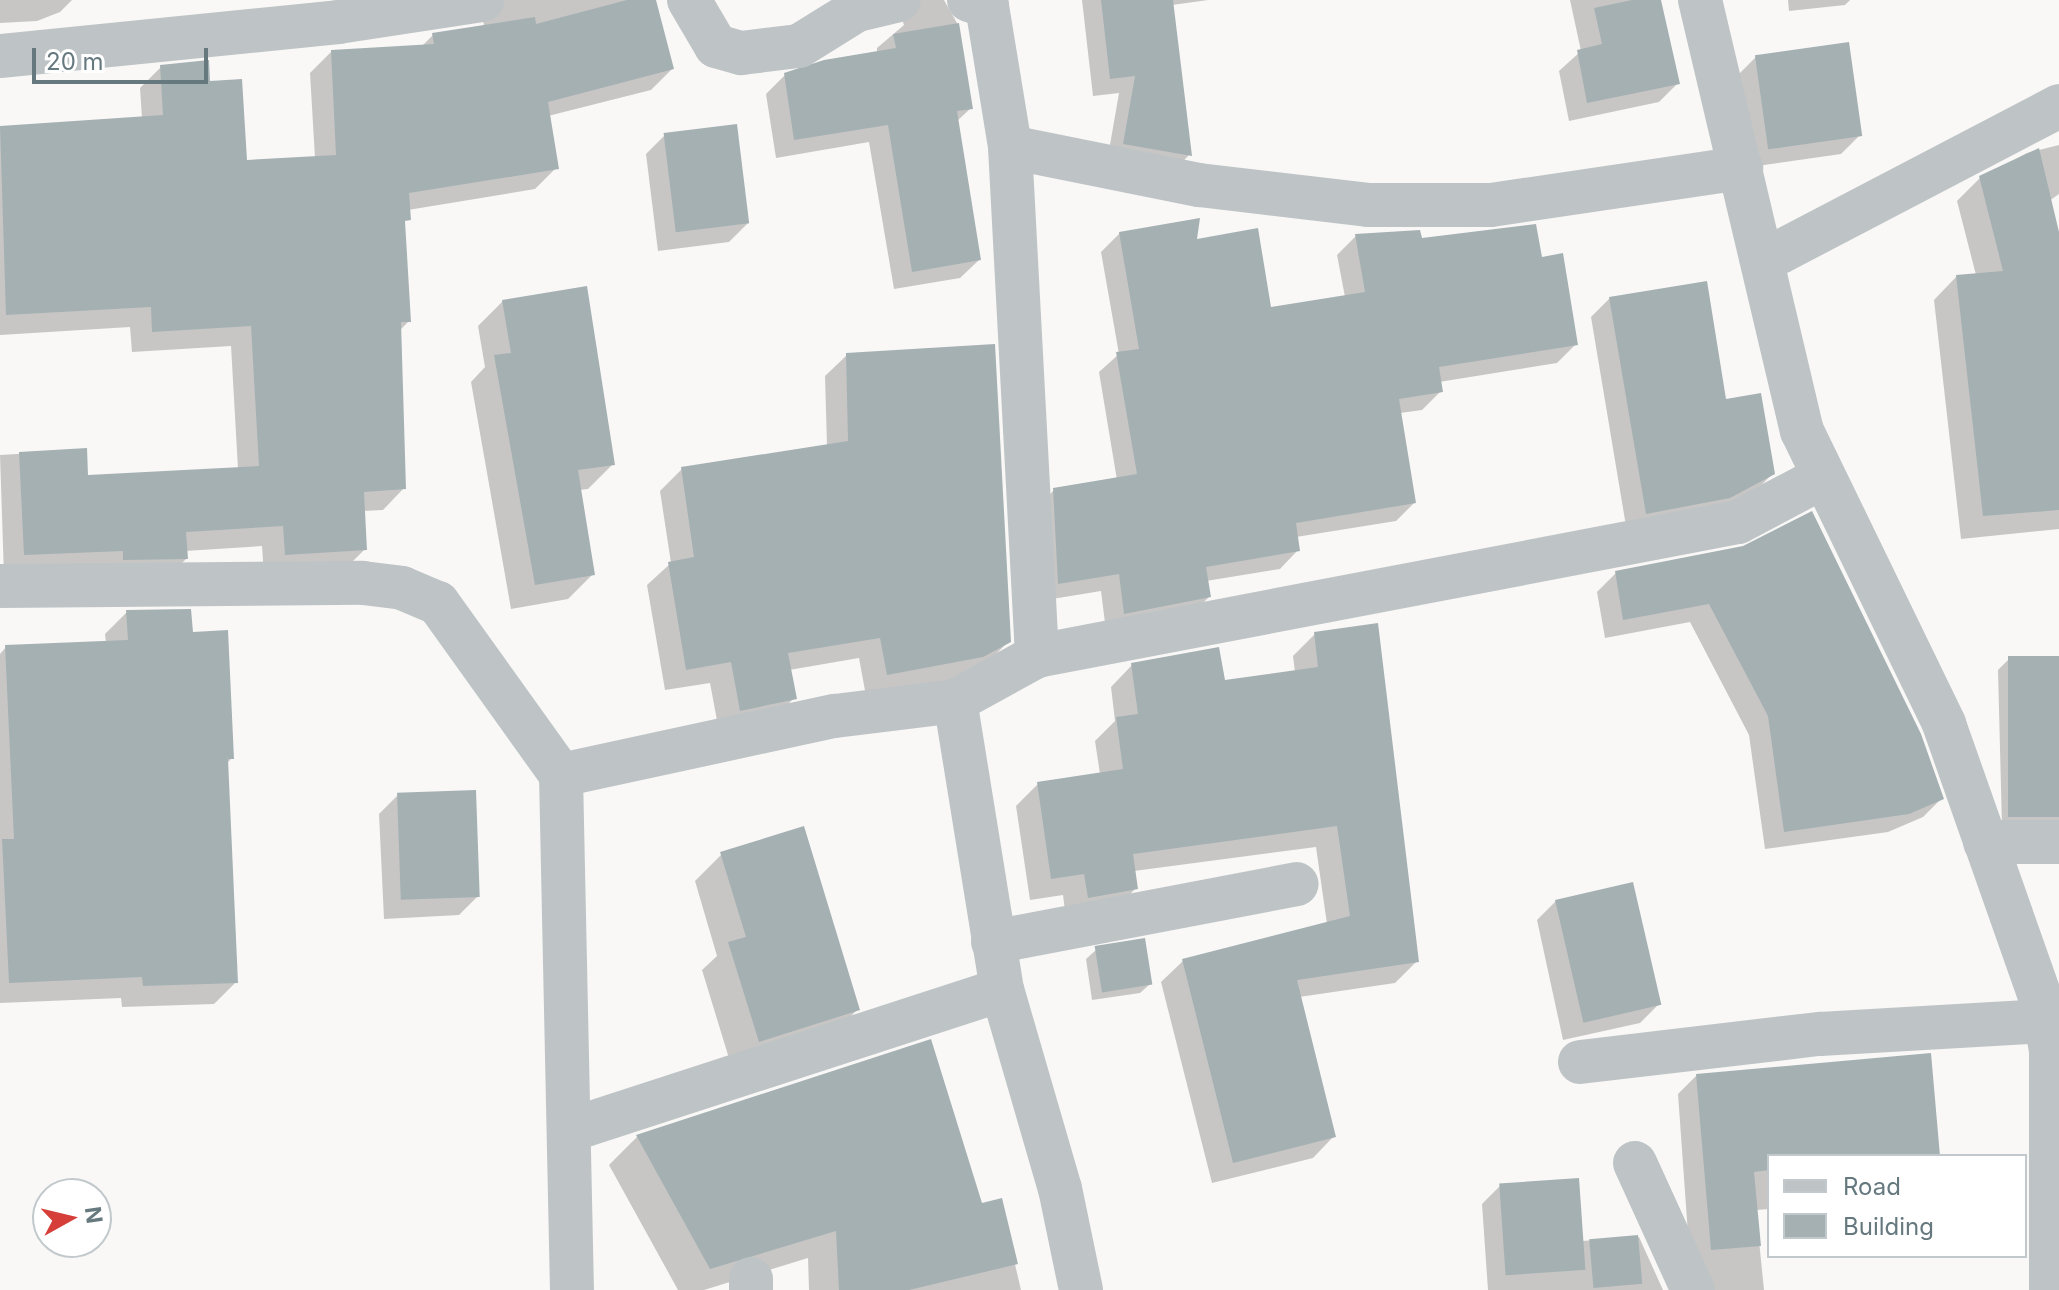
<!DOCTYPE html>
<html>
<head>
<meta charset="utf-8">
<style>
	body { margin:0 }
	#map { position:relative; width:2059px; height:1290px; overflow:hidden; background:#f9f8f6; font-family:Inter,sans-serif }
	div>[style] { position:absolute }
	.shadow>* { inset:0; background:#0003 }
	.building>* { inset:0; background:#a5b0b3; transform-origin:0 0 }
	.street>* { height:44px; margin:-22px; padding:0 22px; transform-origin:22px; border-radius:22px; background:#bec4c6 }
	span { translate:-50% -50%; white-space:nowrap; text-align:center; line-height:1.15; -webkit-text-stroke:8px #fff; paint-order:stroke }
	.legend { position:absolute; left:1767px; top:1154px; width:260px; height:104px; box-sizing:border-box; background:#fff; border:2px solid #c2c9cc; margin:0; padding:10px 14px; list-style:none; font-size:24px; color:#66797f }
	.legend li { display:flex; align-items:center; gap:16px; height:40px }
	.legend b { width:40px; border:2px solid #c2c9cc }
	.north { position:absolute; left:32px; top:1178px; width:80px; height:80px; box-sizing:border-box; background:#fff; border:2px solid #c2c9cc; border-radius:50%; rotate:82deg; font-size:22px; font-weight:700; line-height:32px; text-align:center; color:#66797f }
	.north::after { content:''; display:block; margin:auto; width:28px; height:36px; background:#d63f39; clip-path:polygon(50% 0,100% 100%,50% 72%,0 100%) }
	.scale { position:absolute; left:32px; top:48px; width:176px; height:36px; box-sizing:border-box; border:4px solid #66797f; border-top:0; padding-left:10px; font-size:24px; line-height:28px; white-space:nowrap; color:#66797f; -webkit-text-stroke:6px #fff; paint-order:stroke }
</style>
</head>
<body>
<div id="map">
	<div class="shadow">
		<div style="clip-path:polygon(0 0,72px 0,60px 12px,37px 21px,0 23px)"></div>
		<div style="clip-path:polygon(468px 0,654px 0,672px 69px,651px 90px,548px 116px,556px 168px,535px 189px,408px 210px,403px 225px,409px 321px,399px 331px,404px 488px,383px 510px,363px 511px,365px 549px,344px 570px,264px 575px,262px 546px,185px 551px,186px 559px,165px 580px,4px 576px,0 455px,85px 450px,86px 477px,238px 469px,231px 346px,132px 352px,130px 327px,0 335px,0 128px,142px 118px,140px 88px,161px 67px,208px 83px,245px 162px,315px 158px,310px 73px,331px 52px,421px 47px,433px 35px,484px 27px,482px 6px)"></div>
		<div style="clip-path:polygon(896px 0,944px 0,957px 23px,971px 108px,956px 122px,979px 260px,960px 278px,894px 289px,869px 142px,776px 158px,766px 94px,785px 75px,877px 53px,877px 48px,904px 25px)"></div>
		<div style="clip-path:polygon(1082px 0,1208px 0,1172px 5px,1189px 155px,1172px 173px,1107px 162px,1119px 93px,1093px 96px)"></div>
		<div style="clip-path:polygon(1570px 0,1659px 0,1678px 83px,1659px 102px,1569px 121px,1559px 71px,1581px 51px)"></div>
		<div style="clip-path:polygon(1788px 0,1850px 0,1845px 5px,1789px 11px)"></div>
		<div style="clip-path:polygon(1756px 57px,1860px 135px,1841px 154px,1750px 167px,1737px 76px)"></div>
		<div style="clip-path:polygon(665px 135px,748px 223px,729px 242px,658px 251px,646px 154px)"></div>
		<div style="clip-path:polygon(2059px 145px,2059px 194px,2049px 201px,2059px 273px,2059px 529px,1961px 539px,1934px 300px,1957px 276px,1976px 275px,1957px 201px,1980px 178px,2027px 153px)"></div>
		<div style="clip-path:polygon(1120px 233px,1195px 241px,1269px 309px,1345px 297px,1337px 255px,1356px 236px,1540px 259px,1576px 344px,1557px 363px,1439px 382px,1441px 391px,1422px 410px,1400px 413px,1414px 503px,1396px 521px,1296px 537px,1298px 550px,1280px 569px,1206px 581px,1209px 597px,1191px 615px,1106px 631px,1101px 591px,1040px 601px,1036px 509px,1054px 490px,1117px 480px,1099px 372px,1119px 354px,1101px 252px)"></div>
		<div style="clip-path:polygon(1610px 298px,1725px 401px,1773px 473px,1754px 493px,1709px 516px,1627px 532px,1591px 317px)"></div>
		<div style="clip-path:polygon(503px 301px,613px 464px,588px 489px,579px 490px,593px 574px,568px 599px,511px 609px,471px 382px,485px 367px,478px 326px)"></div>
		<div style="clip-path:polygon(847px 355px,1009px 641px,987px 663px,960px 678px,866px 696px,859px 658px,789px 670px,794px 698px,773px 720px,719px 731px,710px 683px,665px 690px,647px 585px,671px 563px,660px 491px,682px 469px,827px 446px,825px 376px)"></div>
		<div style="clip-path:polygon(1744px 548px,1942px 798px,1923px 817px,1888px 832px,1765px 849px,1749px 735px,1690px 622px,1605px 638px,1597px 592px,1616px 573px)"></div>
		<div style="clip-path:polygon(127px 612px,191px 634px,232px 758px,226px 764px,236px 982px,214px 1004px,122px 1007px,121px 998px,0 1003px,0 654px,6px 647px,106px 643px,105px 634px)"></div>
		<div style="clip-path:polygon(1315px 634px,1417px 961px,1395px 983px,1299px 997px,1334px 1136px,1313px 1158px,1212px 1183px,1161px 982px,1183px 961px,1327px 924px,1316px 847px,1134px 871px,1136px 888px,1115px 910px,1066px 919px,1063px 895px,1030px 900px,1016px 806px,1038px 784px,1100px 774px,1095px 741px,1115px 721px,1111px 687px,1132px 665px,1223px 682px,1295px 672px,1293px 656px)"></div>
		<div style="clip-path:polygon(2059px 658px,2059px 827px,2002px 827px,1998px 670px,2009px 659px)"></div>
		<div style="clip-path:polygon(398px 795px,478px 896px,459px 915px,384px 919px,379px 814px)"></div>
		<div style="clip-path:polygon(722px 854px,858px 1009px,831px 1036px,732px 1068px,702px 970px,717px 956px,695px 881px)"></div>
		<div style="clip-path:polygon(1556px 901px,1659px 1004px,1640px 1023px,1563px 1040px,1537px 920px)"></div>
		<div style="clip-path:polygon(1096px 950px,1150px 984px,1140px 993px,1092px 1000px,1086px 959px)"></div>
		<div style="clip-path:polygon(930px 1042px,980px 1205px,1000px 1200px,1021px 1290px,809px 1290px,808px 1258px,704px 1290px,678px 1290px,609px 1165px,637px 1137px)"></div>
		<div style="clip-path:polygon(1696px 1076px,1938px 1156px,1769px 1156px,1769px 1209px,1756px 1210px,1764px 1290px,1692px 1290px,1678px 1094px)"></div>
		<div style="clip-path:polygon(1500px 1186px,1582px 1241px,1639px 1237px,1663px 1290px,1488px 1290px,1482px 1204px)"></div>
	</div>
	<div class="building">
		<div style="clip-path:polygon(627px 0,656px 0,674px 69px,548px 102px,559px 169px,409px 193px,411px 220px,405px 221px,411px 322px,401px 322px,406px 489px,364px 492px,367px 550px,285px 555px,283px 526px,186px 532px,188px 559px,123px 560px,123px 551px,24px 555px,19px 452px,87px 448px,88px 475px,259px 466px,251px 326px,152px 332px,151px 307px,6px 315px,0 126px,163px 115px,160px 65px,209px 60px,210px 81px,242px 79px,247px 160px,336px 155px,331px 50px,434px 44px,432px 33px,535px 17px,536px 24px)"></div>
		<div style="clip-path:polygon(1101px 0,1173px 0,1192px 156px,1123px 144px,1135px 76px,1110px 79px)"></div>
		<div style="clip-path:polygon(1632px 0,1661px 0,1680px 84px,1587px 103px,1577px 50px,1602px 44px,1594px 8px)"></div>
		<div style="clip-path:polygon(959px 23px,973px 109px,957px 111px,981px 260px,912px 272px,888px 125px,794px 140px,784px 73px,824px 60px,896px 48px,893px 34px)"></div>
		<div style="left:1849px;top:42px;width:95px;height:95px;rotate:82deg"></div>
		<div style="left:737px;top:124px;width:100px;height:74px;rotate:83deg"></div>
		<div style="clip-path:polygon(2039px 148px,2059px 232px,2059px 510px,1983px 516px,1956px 275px,2003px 271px,1979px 176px)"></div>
		<div style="clip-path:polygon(1200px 218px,1197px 239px,1258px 228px,1271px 307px,1365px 292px,1355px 234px,1420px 230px,1422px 238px,1536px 224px,1542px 257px,1563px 253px,1578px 345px,1439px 367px,1443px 392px,1399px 399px,1416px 503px,1296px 523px,1300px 551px,1206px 567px,1211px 597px,1124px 614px,1119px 574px,1058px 584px,1053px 488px,1137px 474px,1116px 352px,1139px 349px,1119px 232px)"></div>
		<div style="clip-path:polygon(1707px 281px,1726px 399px,1761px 393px,1775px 474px,1730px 498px,1646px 514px,1609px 297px)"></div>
		<div style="clip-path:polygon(587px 286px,615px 465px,578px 470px,595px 575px,535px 585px,494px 355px,511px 353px,502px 300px)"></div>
		<div style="clip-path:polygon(995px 344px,1011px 642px,983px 657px,887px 675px,880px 638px,788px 653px,797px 699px,740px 711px,731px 662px,686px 670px,668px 562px,694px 557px,681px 467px,848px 441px,846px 353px)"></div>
		<div style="clip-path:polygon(1812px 511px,1921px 734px,1944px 799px,1909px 814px,1784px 832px,1768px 716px,1709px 604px,1623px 620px,1615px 571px,1743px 546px)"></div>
		<div style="clip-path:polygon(191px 609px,193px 632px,228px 630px,234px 759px,228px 759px,238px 983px,143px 986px,142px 977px,9px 983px,2px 839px,14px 839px,5px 645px,128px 640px,126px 610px)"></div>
		<div style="clip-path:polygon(1378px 623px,1419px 962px,1297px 980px,1336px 1137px,1233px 1163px,1182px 959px,1350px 916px,1337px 826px,1133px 854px,1138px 889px,1088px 898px,1084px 874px,1051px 879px,1037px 782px,1123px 769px,1116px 717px,1138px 714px,1131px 663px,1219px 647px,1225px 680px,1318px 667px,1314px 632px)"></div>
		<div style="left:2059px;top:656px;width:161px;height:51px;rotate:90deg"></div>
		<div style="left:476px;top:790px;width:107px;height:79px;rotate:88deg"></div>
		<div style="clip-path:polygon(804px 826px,860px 1010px,759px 1042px,728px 942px,746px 937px,720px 852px)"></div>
		<div style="left:1633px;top:882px;width:126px;height:80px;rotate:77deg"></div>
		<div style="left:1145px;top:938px;width:47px;height:51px;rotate:81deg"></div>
		<div style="clip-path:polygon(931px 1039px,982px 1203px,1002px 1198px,1018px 1264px,909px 1290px,839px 1290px,836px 1231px,710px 1269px,636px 1135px)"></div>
		<div style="clip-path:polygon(1931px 1053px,1940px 1156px,1769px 1156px,1769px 1170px,1754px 1172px,1761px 1246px,1711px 1250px,1696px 1074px)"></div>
		<div style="left:1579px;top:1178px;width:92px;height:80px;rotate:86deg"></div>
		<div style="left:1638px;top:1235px;width:49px;height:49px;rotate:85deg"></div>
	</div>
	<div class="street">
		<div style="left:689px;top:0;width:53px;rotate:59.6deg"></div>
		<div style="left:716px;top:46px;width:26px;rotate:16deg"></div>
		<div style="left:741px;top:53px;width:58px;rotate:-6.9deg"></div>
		<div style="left:799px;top:46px;width:68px;rotate:-31.8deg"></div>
		<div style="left:857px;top:10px;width:43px;rotate:-13.4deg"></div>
		<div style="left:969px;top:0;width:19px;rotate:18deg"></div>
		<div style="left:987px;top:6px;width:143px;rotate:80.7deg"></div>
		<div style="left:1010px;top:147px;width:510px;rotate:86.96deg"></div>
		<div style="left:1700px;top:0;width:443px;rotate:76.7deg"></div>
		<div style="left:1802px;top:431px;width:326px;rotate:64.1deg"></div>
		<div style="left:1944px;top:724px;width:298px;rotate:70.6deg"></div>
		<div style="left:2043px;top:1005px;width:47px;rotate:80.1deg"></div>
		<div style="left:2051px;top:1051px;width:239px;rotate:90deg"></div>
		<div style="left:0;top:56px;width:340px;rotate:-5.7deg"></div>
		<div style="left:338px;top:22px;width:146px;rotate:-8.7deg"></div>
		<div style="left:1010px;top:147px;width:193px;rotate:11.4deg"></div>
		<div style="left:1199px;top:185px;width:170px;rotate:6.7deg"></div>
		<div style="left:1368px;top:205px;width:123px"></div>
		<div style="left:1491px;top:205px;width:253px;rotate:-8.4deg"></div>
		<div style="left:1761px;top:257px;width:20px;rotate:-15deg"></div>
		<div style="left:1780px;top:252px;width:315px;rotate:-27.6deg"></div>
		<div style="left:0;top:586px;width:363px;rotate:-0.5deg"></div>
		<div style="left:363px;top:583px;width:39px;rotate:7deg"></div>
		<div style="left:402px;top:588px;width:39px;rotate:23deg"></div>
		<div style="left:438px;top:603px;width:211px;rotate:54.4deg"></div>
		<div style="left:561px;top:775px;width:515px;rotate:88.78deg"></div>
		<div style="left:561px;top:775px;width:280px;rotate:-12.2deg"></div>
		<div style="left:835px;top:716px;width:121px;rotate:-7.1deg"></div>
		<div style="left:1985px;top:842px;width:74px"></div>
		<div style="left:993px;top:942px;width:309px;rotate:-10.8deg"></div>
		<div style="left:1580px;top:1062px;width:242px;rotate:-6.7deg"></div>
		<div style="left:1820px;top:1034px;width:226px;rotate:-3.3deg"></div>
		<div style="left:570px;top:1130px;width:454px;rotate:-18deg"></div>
		<div style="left:1635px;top:1163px;width:140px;rotate:65.5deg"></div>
		<div style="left:751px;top:1279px;width:11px;rotate:90deg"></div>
		<div style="left:1081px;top:1290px;width:103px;rotate:-101.7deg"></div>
		<div style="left:1060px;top:1189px;width:207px;rotate:-106.2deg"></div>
		<div style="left:1002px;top:990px;width:293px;rotate:-99.2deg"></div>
		<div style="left:955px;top:701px;width:94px;rotate:-28.8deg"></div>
		<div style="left:1037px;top:656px;width:714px;rotate:-10.82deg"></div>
		<div style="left:1738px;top:522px;width:94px;rotate:-27.9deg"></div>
	</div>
	<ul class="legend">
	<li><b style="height:10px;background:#bec4c6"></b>Road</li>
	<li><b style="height:22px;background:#a5b0b3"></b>Building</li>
	</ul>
	<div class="north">N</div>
	<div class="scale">20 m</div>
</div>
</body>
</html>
